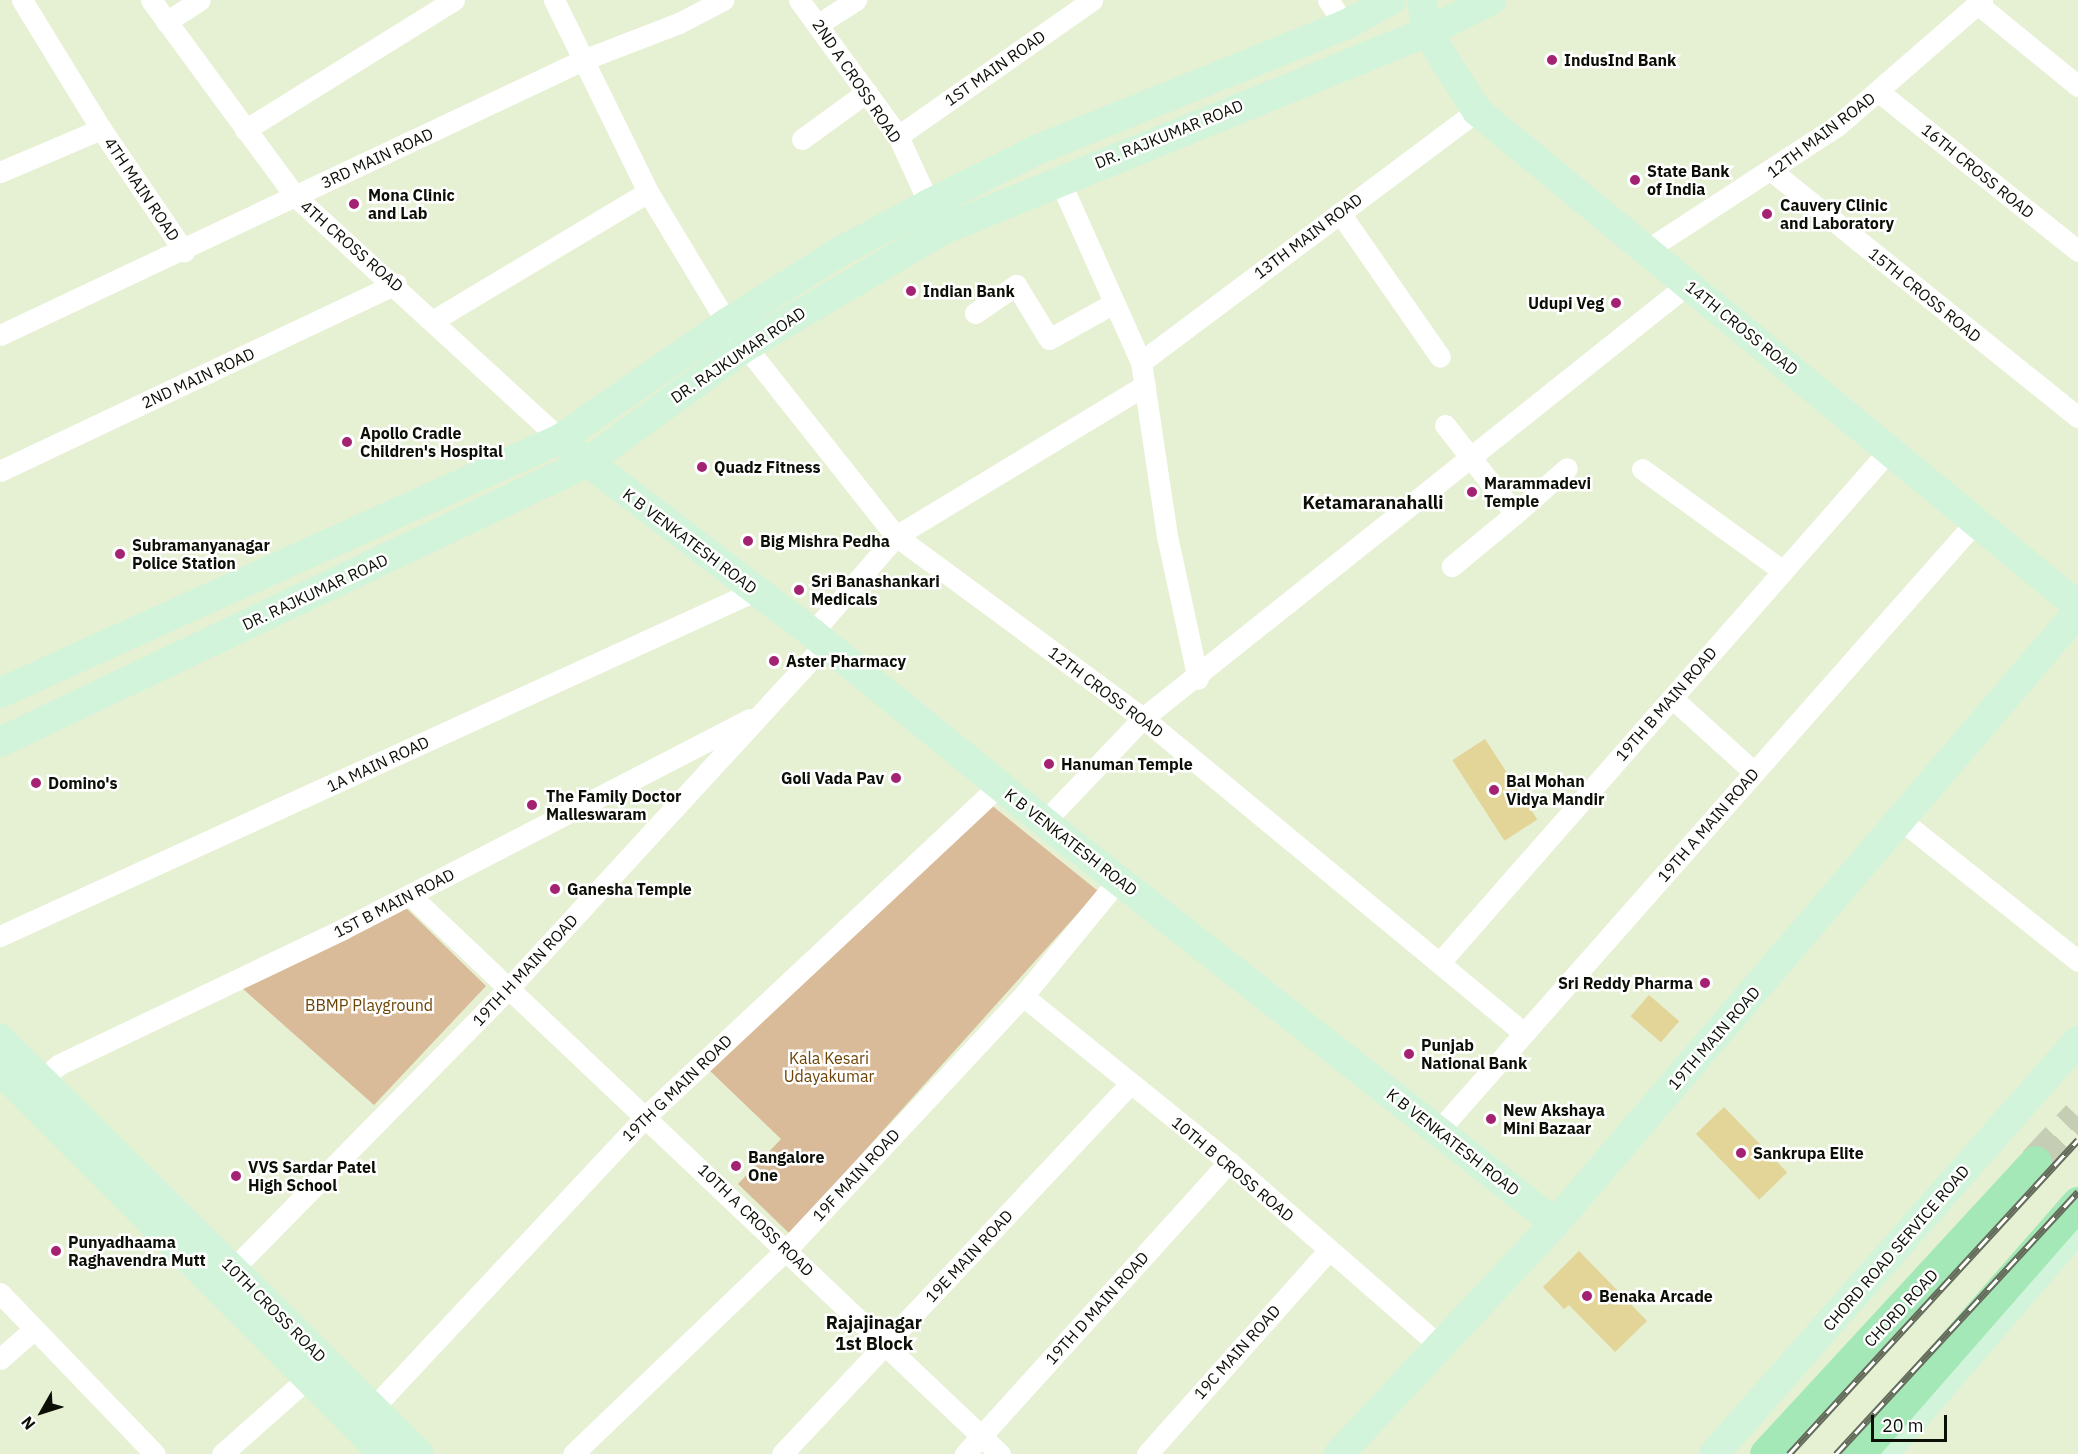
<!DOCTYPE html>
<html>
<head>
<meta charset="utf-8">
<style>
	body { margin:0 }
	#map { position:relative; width:2078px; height:1454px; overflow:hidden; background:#e6f0d3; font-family:"IBM Plex Sans",sans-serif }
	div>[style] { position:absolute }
	.green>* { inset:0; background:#d9bb99 }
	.building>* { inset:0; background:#e3d497; transform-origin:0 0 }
	.primary-tunnel>* { height:33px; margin-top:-16.5px; transform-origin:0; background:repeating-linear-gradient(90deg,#c5ceb4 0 33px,transparent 0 49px) }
	.street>* { height:21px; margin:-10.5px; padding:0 10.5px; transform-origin:10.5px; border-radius:10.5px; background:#fff }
	.secondary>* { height:30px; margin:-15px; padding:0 15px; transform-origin:15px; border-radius:15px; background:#d2f4db }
	.primary>* { height:33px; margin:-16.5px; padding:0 16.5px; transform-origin:16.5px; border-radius:16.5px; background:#a5e8b8 }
	.rail>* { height:7px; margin-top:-3.5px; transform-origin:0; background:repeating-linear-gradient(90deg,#fff 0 14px,#656b5a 0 28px); box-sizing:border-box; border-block:2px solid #656b5a }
	.dots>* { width:16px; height:16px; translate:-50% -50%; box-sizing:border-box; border:3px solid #fff; border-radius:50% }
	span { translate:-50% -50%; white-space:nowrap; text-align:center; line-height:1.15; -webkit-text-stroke:5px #fff; paint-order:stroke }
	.poi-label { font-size:16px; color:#0c0f06; font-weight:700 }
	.left { translate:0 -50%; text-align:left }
	.right { translate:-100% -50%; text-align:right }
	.street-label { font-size:16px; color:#0c0f06 }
	.park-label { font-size:16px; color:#6c4305 }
	.neighbourhood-label { font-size:18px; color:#0c0f06; font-weight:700 }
	.north { position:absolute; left:12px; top:1382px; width:60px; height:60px; -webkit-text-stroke:4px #fff; paint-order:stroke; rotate:231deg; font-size:16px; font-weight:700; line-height:24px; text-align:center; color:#0c0f06 }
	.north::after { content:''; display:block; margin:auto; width:21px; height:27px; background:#0c0f06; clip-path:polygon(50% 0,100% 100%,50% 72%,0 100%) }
	.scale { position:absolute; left:1871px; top:1415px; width:76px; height:27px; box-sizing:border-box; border:3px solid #0c0f06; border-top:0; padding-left:8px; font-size:18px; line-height:21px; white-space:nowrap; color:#0c0f06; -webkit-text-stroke:4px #fff; paint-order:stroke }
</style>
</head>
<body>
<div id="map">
	<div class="green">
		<div style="clip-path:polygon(990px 804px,1098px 891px,790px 1234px,738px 1184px,781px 1139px,707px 1068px)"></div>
		<div style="clip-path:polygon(405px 907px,486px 986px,374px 1105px,242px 988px)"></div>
	</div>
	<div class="building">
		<div style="left:1485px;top:739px;width:96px;height:39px;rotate:57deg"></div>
		<div style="left:1649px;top:995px;width:40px;height:28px;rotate:41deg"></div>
		<div style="left:1724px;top:1107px;width:91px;height:39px;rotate:46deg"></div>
		<div style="clip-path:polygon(1579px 1251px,1647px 1321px,1615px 1352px,1569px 1305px,1564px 1309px,1543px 1287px)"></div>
	</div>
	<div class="primary-tunnel">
		<div style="left:2035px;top:1162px;width:63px;rotate:-46.9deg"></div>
	</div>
	<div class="street">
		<div style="left:22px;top:0;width:151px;rotate:58.5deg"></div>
		<div style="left:151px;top:0;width:243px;rotate:53.7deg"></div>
		<div style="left:295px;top:196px;width:360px;rotate:42.5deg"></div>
		<div style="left:554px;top:0;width:214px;rotate:63.9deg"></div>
		<div style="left:648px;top:192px;width:153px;rotate:58.9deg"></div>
		<div style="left:727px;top:323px;width:272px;rotate:51.6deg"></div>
		<div style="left:896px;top:536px;width:307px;rotate:36.4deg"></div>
		<div style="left:1143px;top:718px;width:494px;rotate:39.6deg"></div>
		<div style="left:799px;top:0;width:168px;rotate:53.9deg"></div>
		<div style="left:898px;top:136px;width:89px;rotate:65.4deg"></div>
		<div style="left:1328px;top:0;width:30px;rotate:56deg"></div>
		<div style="left:1979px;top:5px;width:128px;rotate:39.3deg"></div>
		<div style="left:166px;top:22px;width:40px;rotate:-32.9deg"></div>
		<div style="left:820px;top:23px;width:43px;rotate:-32.6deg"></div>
		<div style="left:1879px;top:92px;width:255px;rotate:38.6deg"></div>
		<div style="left:245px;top:130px;width:246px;rotate:-31.9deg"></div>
		<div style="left:898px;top:136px;width:237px;rotate:-35deg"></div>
		<div style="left:802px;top:139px;width:80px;rotate:-35.9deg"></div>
		<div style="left:0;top:172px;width:110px;rotate:-23.1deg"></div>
		<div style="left:101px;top:129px;width:148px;rotate:55.8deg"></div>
		<div style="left:1773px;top:172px;width:391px;rotate:38.8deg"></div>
		<div style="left:1059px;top:179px;width:201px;rotate:65.9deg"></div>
		<div style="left:1141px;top:362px;width:176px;rotate:81.5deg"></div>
		<div style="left:1167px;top:536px;width:146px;rotate:77.8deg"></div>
		<div style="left:1340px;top:213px;width:175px;rotate:55.2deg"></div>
		<div style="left:1645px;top:251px;width:229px;rotate:-33.1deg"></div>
		<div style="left:1837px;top:126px;width:192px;rotate:-41deg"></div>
		<div style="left:975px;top:313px;width:50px;rotate:-34.3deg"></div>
		<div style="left:1016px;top:285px;width:63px;rotate:58.6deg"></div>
		<div style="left:1049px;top:339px;width:74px;rotate:-29deg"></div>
		<div style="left:434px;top:320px;width:249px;rotate:-30.9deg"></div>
		<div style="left:0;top:335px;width:645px;rotate:-25.25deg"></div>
		<div style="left:583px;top:60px;width:103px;rotate:-21.1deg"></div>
		<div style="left:679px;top:23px;width:50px;rotate:-27.6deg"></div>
		<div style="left:1141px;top:362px;width:419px;rotate:-36.8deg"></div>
		<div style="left:1445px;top:425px;width:113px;rotate:51.8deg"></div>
		<div style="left:1515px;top:514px;width:82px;rotate:140.5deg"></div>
		<div style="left:1642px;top:469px;width:174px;rotate:35.9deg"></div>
		<div style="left:0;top:471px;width:438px;rotate:-25.3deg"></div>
		<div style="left:1515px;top:514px;width:69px;rotate:-41.5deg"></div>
		<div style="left:812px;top:633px;width:128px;rotate:-49.1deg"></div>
		<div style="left:896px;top:536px;width:291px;rotate:-31.2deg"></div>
		<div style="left:1672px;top:698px;width:110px;rotate:42.1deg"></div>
		<div style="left:1901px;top:820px;width:226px;rotate:38.5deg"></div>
		<div style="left:1044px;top:822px;width:144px;rotate:-46.4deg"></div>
		<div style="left:1143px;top:718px;width:697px;rotate:-38.53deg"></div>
		<div style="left:410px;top:895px;width:813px;rotate:43.45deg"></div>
		<div style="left:0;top:936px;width:830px;rotate:-24.56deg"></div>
		<div style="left:1442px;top:960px;width:681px;rotate:-48.75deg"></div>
		<div style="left:1023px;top:996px;width:265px;rotate:38.9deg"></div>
		<div style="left:1229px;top:1162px;width:280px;rotate:41.1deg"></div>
		<div style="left:31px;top:1088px;width:35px;rotate:-40deg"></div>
		<div style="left:58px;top:1065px;width:316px;rotate:-25.5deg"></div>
		<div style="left:343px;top:929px;width:458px;rotate:-27.3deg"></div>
		<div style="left:1438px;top:1131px;width:816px;rotate:-48.58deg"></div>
		<div style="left:223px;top:1279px;width:407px;rotate:-45.5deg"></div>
		<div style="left:508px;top:989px;width:467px;rotate:-47.4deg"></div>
		<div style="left:0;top:1293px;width:223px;rotate:46.1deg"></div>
		<div style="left:0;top:1359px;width:43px;rotate:-41.2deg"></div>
		<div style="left:373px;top:1408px;width:400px;rotate:-46.9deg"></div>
		<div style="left:646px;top:1116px;width:483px;rotate:-43.1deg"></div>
		<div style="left:222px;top:1454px;width:128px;rotate:-41.5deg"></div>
		<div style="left:573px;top:1454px;width:296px;rotate:-43.8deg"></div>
		<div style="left:787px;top:1249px;width:346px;rotate:-47deg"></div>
		<div style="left:1023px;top:996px;width:151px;rotate:-50.6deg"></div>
		<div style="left:782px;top:1454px;width:508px;rotate:-46.76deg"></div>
		<div style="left:965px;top:1454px;width:394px;rotate:-47.9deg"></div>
		<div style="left:1147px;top:1454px;width:272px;rotate:-48.3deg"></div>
	</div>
	<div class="secondary">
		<div style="left:1422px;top:0;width:32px;rotate:81deg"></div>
		<div style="left:1427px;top:32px;width:93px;rotate:57.7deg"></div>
		<div style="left:1477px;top:111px;width:779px;rotate:39.48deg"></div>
		<div style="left:572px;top:450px;width:302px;rotate:37.3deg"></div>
		<div style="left:812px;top:633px;width:316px;rotate:39.1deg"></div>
		<div style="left:1057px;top:832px;width:633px;rotate:38.14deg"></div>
		<div style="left:0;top:693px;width:615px;rotate:-24.4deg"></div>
		<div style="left:560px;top:439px;width:203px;rotate:-34.8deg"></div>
		<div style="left:727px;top:323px;width:135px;rotate:-32.3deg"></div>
		<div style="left:841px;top:251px;width:100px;rotate:-28.1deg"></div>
		<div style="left:929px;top:204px;width:123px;rotate:-26.6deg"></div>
		<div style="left:1039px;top:149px;width:330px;rotate:-22.1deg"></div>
		<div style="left:1345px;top:25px;width:52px;rotate:-28.5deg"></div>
		<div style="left:0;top:742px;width:649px;rotate:-25.46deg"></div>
		<div style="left:586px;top:463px;width:197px;rotate:-36.1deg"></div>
		<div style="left:745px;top:347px;width:229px;rotate:-30.7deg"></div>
		<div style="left:942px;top:230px;width:524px;rotate:-22.21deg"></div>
		<div style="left:1427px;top:32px;width:72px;rotate:-26.6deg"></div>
		<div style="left:0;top:1039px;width:590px;rotate:44.73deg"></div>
		<div style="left:0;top:1070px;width:543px;rotate:45deg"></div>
		<div style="left:1339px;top:1454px;width:316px;rotate:-46.9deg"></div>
		<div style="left:1555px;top:1223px;width:804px;rotate:-49.44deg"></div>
		<div style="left:1714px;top:1454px;width:551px;rotate:-48.61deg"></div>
		<div style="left:1883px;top:1454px;width:296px;rotate:-49.3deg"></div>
	</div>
	<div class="primary">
		<div style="left:1766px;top:1454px;width:397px;rotate:-47.3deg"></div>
		<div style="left:1858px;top:1454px;width:334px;rotate:-48.8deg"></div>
	</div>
	<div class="rail">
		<div style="left:1789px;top:1454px;width:427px;rotate:-47.4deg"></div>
		<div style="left:1836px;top:1454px;width:357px;rotate:-47.3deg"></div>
	</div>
	<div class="dots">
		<div style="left:1552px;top:60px;background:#a42272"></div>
		<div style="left:1635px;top:180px;background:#a42272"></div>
		<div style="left:354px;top:204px;background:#a42272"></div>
		<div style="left:1767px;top:214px;background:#a42272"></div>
		<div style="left:911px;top:291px;background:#a42272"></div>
		<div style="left:1616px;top:303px;background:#a42272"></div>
		<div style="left:347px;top:442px;background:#a42272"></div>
		<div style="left:702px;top:467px;background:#a42272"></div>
		<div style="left:1472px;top:492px;background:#a42272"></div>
		<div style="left:748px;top:541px;background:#a42272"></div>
		<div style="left:120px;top:554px;background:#a42272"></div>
		<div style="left:799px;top:590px;background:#a42272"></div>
		<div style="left:774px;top:661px;background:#a42272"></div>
		<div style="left:1049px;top:764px;background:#a42272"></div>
		<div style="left:896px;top:778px;background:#a42272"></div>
		<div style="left:36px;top:783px;background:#a42272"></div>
		<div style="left:1494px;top:790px;background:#a42272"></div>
		<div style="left:532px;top:805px;background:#a42272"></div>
		<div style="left:555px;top:889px;background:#a42272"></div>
		<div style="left:1705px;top:983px;background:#a42272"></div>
		<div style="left:1409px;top:1054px;background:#a42272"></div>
		<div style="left:1491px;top:1119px;background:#a42272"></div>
		<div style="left:1741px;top:1153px;background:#a42272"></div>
		<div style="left:736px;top:1166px;background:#a42272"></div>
		<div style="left:236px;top:1176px;background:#a42272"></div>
		<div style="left:56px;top:1251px;background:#a42272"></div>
		<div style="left:1587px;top:1296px;background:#a42272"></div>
	</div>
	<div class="poi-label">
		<span class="left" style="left:1564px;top:60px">IndusInd Bank</span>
		<span class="left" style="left:1647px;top:180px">State Bank<br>of India</span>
		<span class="left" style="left:368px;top:204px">Mona Clinic<br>and Lab</span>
		<span class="left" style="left:1780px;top:214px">Cauvery Clinic<br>and Laboratory</span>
		<span class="left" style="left:923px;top:291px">Indian Bank</span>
		<span class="right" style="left:1604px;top:303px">Udupi Veg</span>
		<span class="left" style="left:360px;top:442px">Apollo Cradle<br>Children's Hospital</span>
		<span class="left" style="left:714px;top:467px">Quadz Fitness</span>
		<span class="left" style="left:1484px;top:492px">Marammadevi<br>Temple</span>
		<span class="left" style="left:760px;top:541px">Big Mishra Pedha</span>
		<span class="left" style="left:132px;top:554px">Subramanyanagar<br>Police Station</span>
		<span class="left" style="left:811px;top:590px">Sri Banashankari<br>Medicals</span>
		<span class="left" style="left:786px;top:661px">Aster Pharmacy</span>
		<span class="left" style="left:1061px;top:764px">Hanuman Temple</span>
		<span class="right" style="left:884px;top:778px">Goli Vada Pav</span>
		<span class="left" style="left:1506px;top:790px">Bal Mohan<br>Vidya Mandir</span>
		<span class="left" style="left:48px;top:783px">Domino's</span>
		<span class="left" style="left:546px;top:805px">The Family Doctor<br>Malleswaram</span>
		<span class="left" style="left:567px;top:889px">Ganesha Temple</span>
		<span class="right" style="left:1693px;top:983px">Sri Reddy Pharma</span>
		<span class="left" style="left:1421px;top:1054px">Punjab<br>National Bank</span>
		<span class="left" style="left:1503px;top:1119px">New Akshaya<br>Mini Bazaar</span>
		<span class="left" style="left:1753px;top:1153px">Sankrupa Elite</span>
		<span class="left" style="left:748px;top:1166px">Bangalore<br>One</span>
		<span class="left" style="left:248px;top:1176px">VVS Sardar Patel<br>High School</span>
		<span class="left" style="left:68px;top:1251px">Punyadhaama<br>Raghavendra Mutt</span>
		<span class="left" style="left:1599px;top:1296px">Benaka Arcade</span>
	</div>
	<div class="street-label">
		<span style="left:995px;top:68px;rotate:-35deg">1ST MAIN ROAD</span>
		<span style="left:857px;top:81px;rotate:56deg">2ND A CROSS ROAD</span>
		<span style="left:1169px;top:134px;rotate:-22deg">DR. RAJKUMAR ROAD</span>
		<span style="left:1821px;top:135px;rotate:-37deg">12TH MAIN ROAD</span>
		<span style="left:377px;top:158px;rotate:-25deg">3RD MAIN ROAD</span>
		<span style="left:1978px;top:171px;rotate:39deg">16TH CROSS ROAD</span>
		<span style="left:142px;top:189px;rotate:56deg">4TH MAIN ROAD</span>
		<span style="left:1308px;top:236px;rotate:-37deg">13TH MAIN ROAD</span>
		<span style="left:352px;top:246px;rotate:41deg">4TH CROSS ROAD</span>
		<span style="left:1925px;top:295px;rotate:39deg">15TH CROSS ROAD</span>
		<span style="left:1742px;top:328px;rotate:39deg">14TH CROSS ROAD</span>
		<span style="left:738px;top:355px;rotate:-34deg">DR. RAJKUMAR ROAD</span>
		<span style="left:198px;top:378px;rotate:-25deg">2ND MAIN ROAD</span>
		<span style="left:690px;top:541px;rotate:37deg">K B VENKATESH ROAD</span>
		<span style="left:315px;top:592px;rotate:-25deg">DR. RAJKUMAR ROAD</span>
		<span style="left:1106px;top:692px;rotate:37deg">12TH CROSS ROAD</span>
		<span style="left:1666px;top:704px;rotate:-49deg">19TH B MAIN ROAD</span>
		<span style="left:378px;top:764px;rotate:-25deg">1A MAIN ROAD</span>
		<span style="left:1708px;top:825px;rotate:-49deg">19TH A MAIN ROAD</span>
		<span style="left:1071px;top:842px;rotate:38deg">K B VENKATESH ROAD</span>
		<span style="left:394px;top:903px;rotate:-27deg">1ST B MAIN ROAD</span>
		<span style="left:525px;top:970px;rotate:-47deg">19TH H MAIN ROAD</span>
		<span style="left:1714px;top:1038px;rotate:-49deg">19TH MAIN ROAD</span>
		<span style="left:677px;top:1088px;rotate:-44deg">19TH G MAIN ROAD</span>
		<span style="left:1453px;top:1142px;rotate:38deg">K B VENKATESH ROAD</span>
		<span style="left:1233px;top:1169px;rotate:40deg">10TH B CROSS ROAD</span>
		<span style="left:856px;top:1175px;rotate:-47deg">19F MAIN ROAD</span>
		<span style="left:756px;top:1220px;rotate:44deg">10TH A CROSS ROAD</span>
		<span style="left:1896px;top:1248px;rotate:-49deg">CHORD ROAD SERVICE ROAD</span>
		<span style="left:969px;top:1256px;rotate:-47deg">19E MAIN ROAD</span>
		<span style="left:1097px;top:1308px;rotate:-48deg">19TH D MAIN ROAD</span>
		<span style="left:1901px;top:1308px;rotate:-47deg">CHORD ROAD</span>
		<span style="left:274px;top:1310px;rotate:45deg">10TH CROSS ROAD</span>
		<span style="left:1237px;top:1352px;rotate:-48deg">19C MAIN ROAD</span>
	</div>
	<div class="park-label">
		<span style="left:369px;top:1005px">BBMP Playground</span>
		<span style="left:829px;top:1067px">Kala Kesari<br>Udayakumar</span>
	</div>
	<div class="neighbourhood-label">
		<span style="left:1373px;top:503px">Ketamaranahalli</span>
		<span style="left:874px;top:1334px">Rajajinagar<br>1st Block</span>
	</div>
	<div class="north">N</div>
	<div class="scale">20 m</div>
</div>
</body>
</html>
